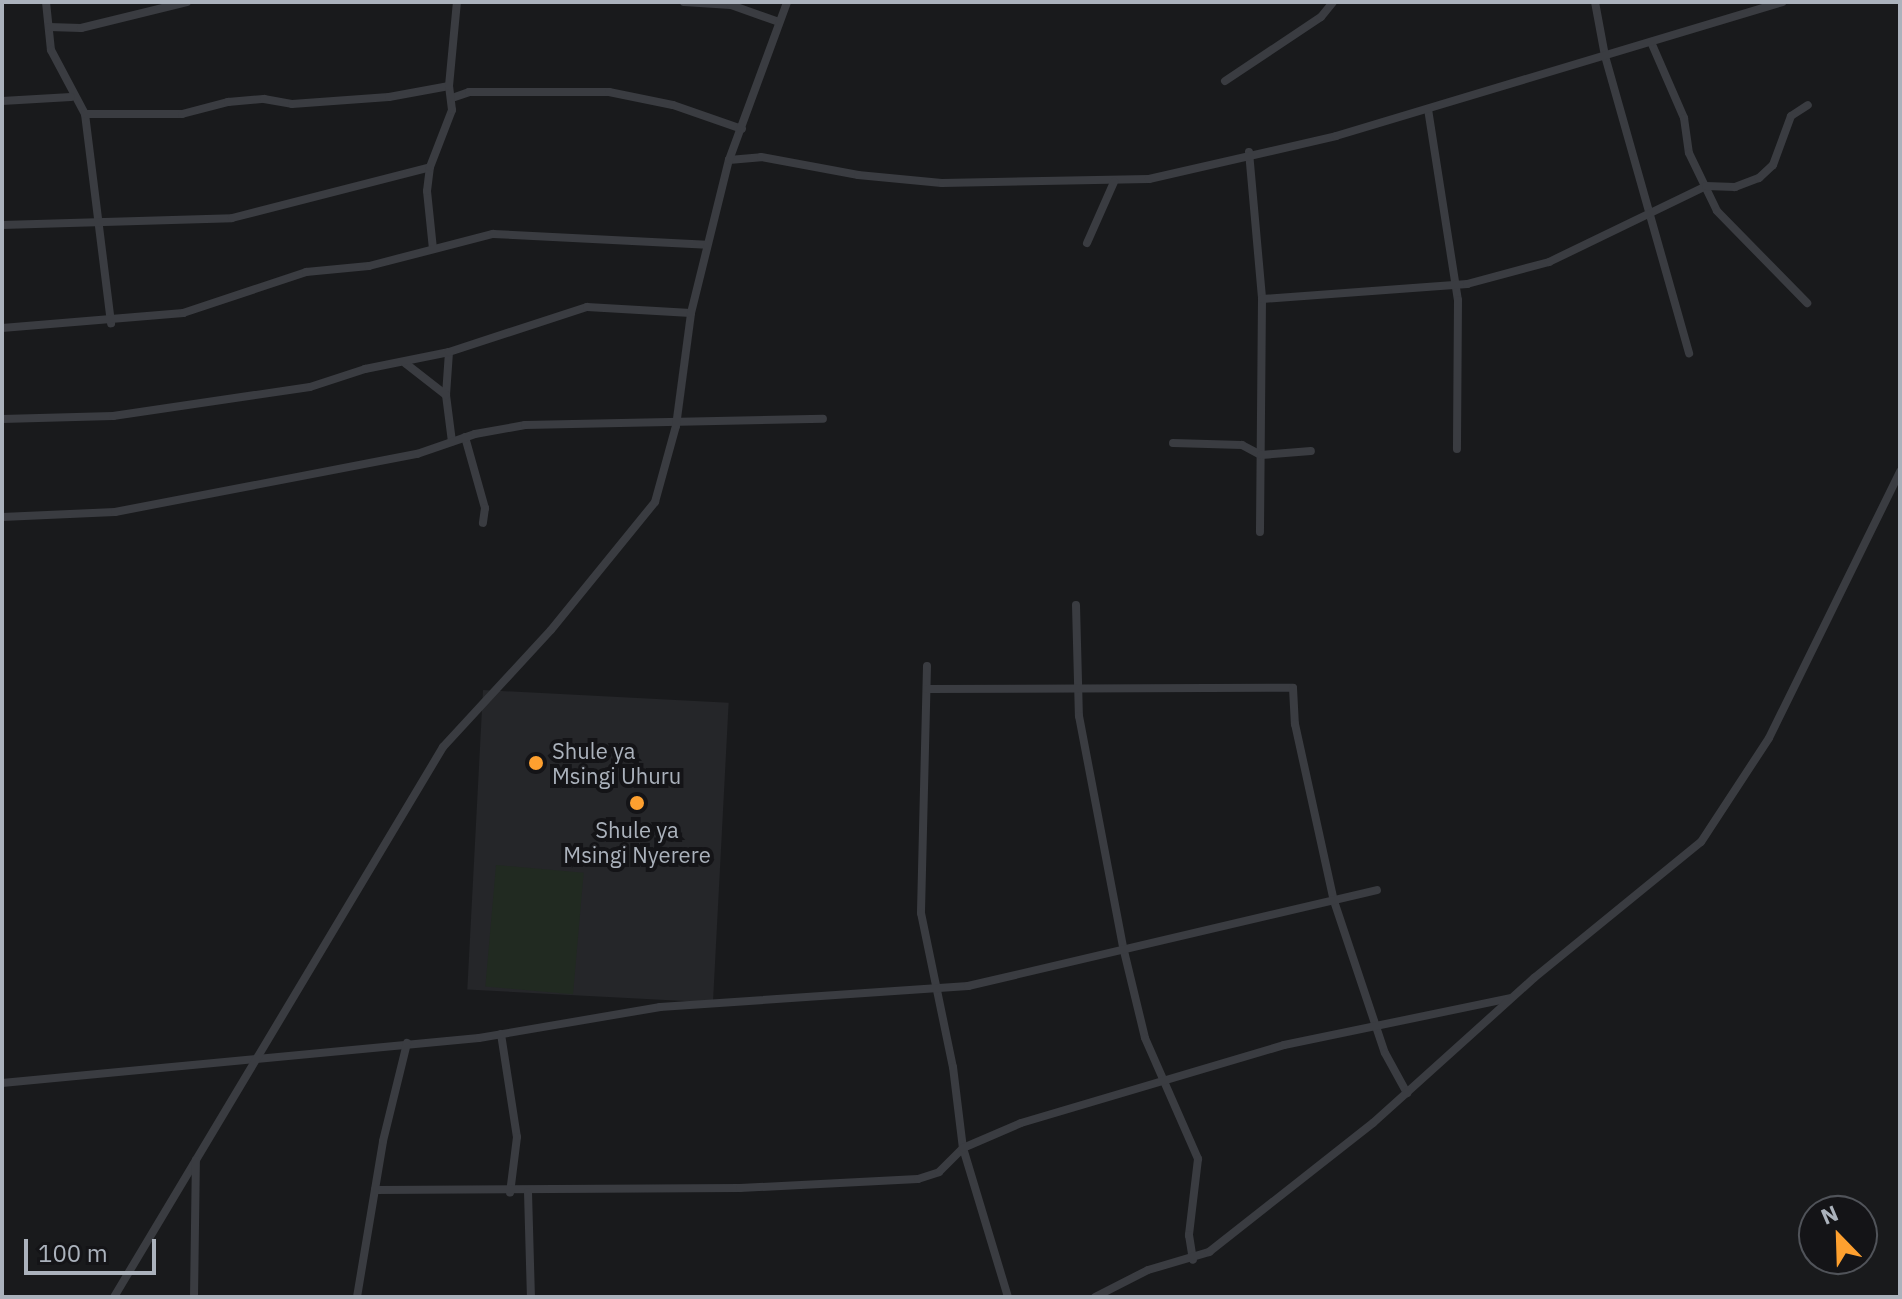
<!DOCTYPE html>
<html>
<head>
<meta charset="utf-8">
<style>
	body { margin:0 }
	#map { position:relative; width:1902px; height:1299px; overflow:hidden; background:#191a1c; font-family:"IBM Plex Sans",sans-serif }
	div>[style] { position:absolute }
	.built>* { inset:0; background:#252629; transform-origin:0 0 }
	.green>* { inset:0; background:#212a21; transform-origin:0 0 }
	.street>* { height:8px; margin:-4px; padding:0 4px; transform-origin:4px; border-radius:4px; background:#3a3c41 }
	.dots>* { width:22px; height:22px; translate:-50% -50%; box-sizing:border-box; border:4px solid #141417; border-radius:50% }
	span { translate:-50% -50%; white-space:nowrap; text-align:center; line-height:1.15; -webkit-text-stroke:8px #141417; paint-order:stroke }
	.poi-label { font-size:22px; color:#abb2bc }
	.left { translate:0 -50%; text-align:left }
	.frame { position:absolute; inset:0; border:4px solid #abb2bc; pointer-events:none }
	.north { position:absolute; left:1798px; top:1195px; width:80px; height:80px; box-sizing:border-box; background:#141417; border:2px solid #505359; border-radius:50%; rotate:337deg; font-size:22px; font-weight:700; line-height:32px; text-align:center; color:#abb2bc }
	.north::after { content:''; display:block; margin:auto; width:28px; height:36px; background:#fea02f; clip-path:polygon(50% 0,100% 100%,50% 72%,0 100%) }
	.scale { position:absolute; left:24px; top:1239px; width:132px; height:36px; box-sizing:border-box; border:4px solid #abb2bc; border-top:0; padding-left:10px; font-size:24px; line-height:28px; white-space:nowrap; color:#abb2bc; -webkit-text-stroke:6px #141417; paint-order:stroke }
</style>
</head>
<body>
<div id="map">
	<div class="built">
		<div style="left:483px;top:690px;width:246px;height:300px;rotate:3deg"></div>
	</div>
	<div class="green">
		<div style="left:496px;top:865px;width:88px;height:122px;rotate:5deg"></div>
	</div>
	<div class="street">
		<div style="left:46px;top:2px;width:48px;rotate:84.1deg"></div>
		<div style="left:51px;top:50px;width:72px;rotate:62deg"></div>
		<div style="left:85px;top:114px;width:211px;rotate:82.9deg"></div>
		<div style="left:684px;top:2px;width:47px;rotate:3.7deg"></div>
		<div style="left:731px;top:5px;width:51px;rotate:19.5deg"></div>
		<div style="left:1595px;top:2px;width:55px;rotate:79.5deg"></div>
		<div style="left:1605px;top:56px;width:309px;rotate:74.2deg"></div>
		<div style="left:49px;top:27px;width:32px;rotate:2deg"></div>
		<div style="left:81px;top:28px;width:109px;rotate:-13.8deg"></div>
		<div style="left:1651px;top:42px;width:83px;rotate:66.5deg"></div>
		<div style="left:1684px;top:118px;width:35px;rotate:82deg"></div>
		<div style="left:1689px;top:153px;width:64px;rotate:64.2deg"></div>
		<div style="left:1717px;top:211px;width:129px;rotate:45.6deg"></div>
		<div style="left:1225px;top:81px;width:115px;rotate:-33.7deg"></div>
		<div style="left:1321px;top:17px;width:19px;rotate:-51deg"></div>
		<div style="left:452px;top:98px;width:18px;rotate:-19deg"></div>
		<div style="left:469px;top:92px;width:140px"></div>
		<div style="left:609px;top:92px;width:65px;rotate:11.5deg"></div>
		<div style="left:673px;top:105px;width:73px;rotate:19.2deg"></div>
		<div style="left:2px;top:101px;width:69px;rotate:-3.3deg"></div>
		<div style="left:1428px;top:109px;width:193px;rotate:81.1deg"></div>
		<div style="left:1458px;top:300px;width:149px;rotate:90.4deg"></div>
		<div style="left:85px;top:114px;width:97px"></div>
		<div style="left:182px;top:114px;width:48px;rotate:-14.6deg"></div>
		<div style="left:228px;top:102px;width:36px;rotate:-5deg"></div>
		<div style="left:264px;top:99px;width:28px;rotate:10deg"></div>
		<div style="left:292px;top:104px;width:97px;rotate:-4.1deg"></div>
		<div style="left:389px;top:97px;width:61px;rotate:-10.4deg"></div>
		<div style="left:1249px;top:152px;width:148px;rotate:84.9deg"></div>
		<div style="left:1262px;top:299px;width:233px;rotate:90.5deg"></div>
		<div style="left:729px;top:160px;width:32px;rotate:-5deg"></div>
		<div style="left:761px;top:157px;width:99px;rotate:10.5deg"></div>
		<div style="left:858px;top:175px;width:84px;rotate:5.4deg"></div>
		<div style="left:942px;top:183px;width:207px;rotate:-1.1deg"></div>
		<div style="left:1149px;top:179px;width:192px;rotate:-12.9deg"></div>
		<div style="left:1336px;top:136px;width:466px;rotate:-16.7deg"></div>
		<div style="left:2px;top:225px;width:230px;rotate:-1.7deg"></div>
		<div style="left:232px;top:218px;width:204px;rotate:-14.4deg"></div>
		<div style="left:1087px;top:243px;width:67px;rotate:-66.1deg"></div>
		<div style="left:433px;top:249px;width:58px;rotate:-95.9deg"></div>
		<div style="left:427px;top:191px;width:24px;rotate:-83deg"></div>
		<div style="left:430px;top:167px;width:61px;rotate:-68.9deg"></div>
		<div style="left:452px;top:110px;width:24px;rotate:-97deg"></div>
		<div style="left:449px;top:86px;width:84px;rotate:-84.6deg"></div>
		<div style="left:1262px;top:299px;width:206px;rotate:-4.2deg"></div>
		<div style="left:1467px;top:284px;width:85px;rotate:-15deg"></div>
		<div style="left:1549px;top:262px;width:174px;rotate:-25.8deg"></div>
		<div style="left:1706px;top:186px;width:29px;rotate:2deg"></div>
		<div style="left:1735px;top:187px;width:26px;rotate:-21deg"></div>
		<div style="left:1759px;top:178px;width:19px;rotate:-43deg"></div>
		<div style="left:1773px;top:165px;width:52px;rotate:-69.8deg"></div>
		<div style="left:1791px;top:116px;width:20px;rotate:-33deg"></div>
		<div style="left:2px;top:328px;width:182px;rotate:-4.7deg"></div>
		<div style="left:183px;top:313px;width:130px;rotate:-18.4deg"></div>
		<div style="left:306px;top:272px;width:63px;rotate:-5.4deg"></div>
		<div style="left:369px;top:266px;width:128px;rotate:-14.5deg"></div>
		<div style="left:493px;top:234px;width:214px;rotate:2.9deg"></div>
		<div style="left:449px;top:352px;width:43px;rotate:94deg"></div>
		<div style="left:446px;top:395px;width:47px;rotate:82.7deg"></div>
		<div style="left:405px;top:363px;width:52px;rotate:38deg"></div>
		<div style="left:2px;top:419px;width:111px;rotate:-1.5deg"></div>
		<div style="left:113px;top:416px;width:199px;rotate:-8.4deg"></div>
		<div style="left:310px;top:387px;width:58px;rotate:-18.1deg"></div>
		<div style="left:365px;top:369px;width:86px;rotate:-11.4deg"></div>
		<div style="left:449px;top:352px;width:145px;rotate:-18.1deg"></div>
		<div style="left:587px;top:307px;width:104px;rotate:3.3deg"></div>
		<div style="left:465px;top:437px;width:74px;rotate:74.3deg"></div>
		<div style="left:485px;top:508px;width:15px;rotate:98deg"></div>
		<div style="left:1173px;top:443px;width:69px;rotate:1.7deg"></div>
		<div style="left:1242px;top:445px;width:21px;rotate:28deg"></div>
		<div style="left:1261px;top:455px;width:50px;rotate:-4.6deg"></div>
		<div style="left:2px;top:517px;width:113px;rotate:-2.5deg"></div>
		<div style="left:115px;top:512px;width:308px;rotate:-10.9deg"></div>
		<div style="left:417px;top:454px;width:61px;rotate:-19deg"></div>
		<div style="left:475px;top:434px;width:51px;rotate:-10.2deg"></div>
		<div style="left:525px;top:425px;width:298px;rotate:-1.2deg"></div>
		<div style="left:1076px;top:605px;width:111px;rotate:88.5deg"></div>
		<div style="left:1079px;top:716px;width:239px;rotate:79.2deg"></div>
		<div style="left:1124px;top:951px;width:89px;rotate:76.4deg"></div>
		<div style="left:1145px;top:1038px;width:132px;rotate:66.3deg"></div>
		<div style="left:1198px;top:1159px;width:77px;rotate:96.8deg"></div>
		<div style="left:1189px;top:1235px;width:25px;rotate:81deg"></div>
		<div style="left:927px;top:666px;width:247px;rotate:91.4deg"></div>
		<div style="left:921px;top:913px;width:157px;rotate:78.3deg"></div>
		<div style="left:953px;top:1067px;width:82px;rotate:83deg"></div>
		<div style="left:963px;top:1148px;width:156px;rotate:73.2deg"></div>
		<div style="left:927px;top:689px;width:366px;rotate:-0.2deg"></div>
		<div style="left:1293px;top:688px;width:36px;rotate:87deg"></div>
		<div style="left:1295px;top:724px;width:181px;rotate:77.6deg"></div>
		<div style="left:1334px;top:901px;width:160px;rotate:71.5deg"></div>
		<div style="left:1385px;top:1053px;width:46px;rotate:61.2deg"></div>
		<div style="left:501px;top:1034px;width:104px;rotate:81.2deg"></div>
		<div style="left:517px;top:1137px;width:56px;rotate:97.1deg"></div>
		<div style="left:2px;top:1083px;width:479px;rotate:-5.4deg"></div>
		<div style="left:479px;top:1038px;width:184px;rotate:-9.7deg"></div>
		<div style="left:660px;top:1007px;width:309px;rotate:-3.9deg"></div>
		<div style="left:968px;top:986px;width:420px;rotate:-13.2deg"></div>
		<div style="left:375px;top:1190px;width:365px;rotate:-0.3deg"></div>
		<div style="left:740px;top:1188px;width:178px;rotate:-2.9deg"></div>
		<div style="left:918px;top:1179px;width:22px;rotate:-18deg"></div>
		<div style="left:939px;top:1172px;width:34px;rotate:-45deg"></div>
		<div style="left:963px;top:1148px;width:63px;rotate:-23.3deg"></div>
		<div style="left:1021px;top:1123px;width:274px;rotate:-16.5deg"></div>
		<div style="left:1284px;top:1045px;width:231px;rotate:-11.7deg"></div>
		<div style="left:528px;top:1192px;width:105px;rotate:88.4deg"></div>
		<div style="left:114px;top:1297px;width:641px;rotate:-59.11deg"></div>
		<div style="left:443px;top:747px;width:159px;rotate:-47.3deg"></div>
		<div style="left:551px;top:630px;width:165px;rotate:-50.9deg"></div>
		<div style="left:655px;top:502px;width:79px;rotate:-74.6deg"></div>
		<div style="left:676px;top:426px;width:114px;rotate:-82.4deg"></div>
		<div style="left:691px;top:313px;width:158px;rotate:-76.1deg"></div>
		<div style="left:729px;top:160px;width:168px;rotate:-69.8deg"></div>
		<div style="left:194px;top:1297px;width:137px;rotate:-89.2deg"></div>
		<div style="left:357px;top:1297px;width:158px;rotate:-80.5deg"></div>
		<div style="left:383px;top:1141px;width:101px;rotate:-76.2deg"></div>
		<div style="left:1095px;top:1297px;width:59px;rotate:-27deg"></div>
		<div style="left:1148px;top:1270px;width:64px;rotate:-16.4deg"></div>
		<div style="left:1209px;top:1252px;width:209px;rotate:-38.2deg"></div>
		<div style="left:1373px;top:1123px;width:217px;rotate:-42deg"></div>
		<div style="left:1534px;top:978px;width:215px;rotate:-39.2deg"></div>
		<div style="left:1701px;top:842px;width:124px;rotate:-56.8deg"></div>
		<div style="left:1769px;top:738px;width:297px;rotate:-63.8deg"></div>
	</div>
	<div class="dots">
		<div style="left:536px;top:763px;background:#fea02f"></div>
		<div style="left:637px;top:803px;background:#fea02f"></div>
	</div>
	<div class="poi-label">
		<span class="left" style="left:552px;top:763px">Shule ya<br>Msingi Uhuru</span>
		<span style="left:637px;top:842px">Shule ya<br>Msingi Nyerere</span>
	</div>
	<div class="frame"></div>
	<div class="north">N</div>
	<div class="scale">100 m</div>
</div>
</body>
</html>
